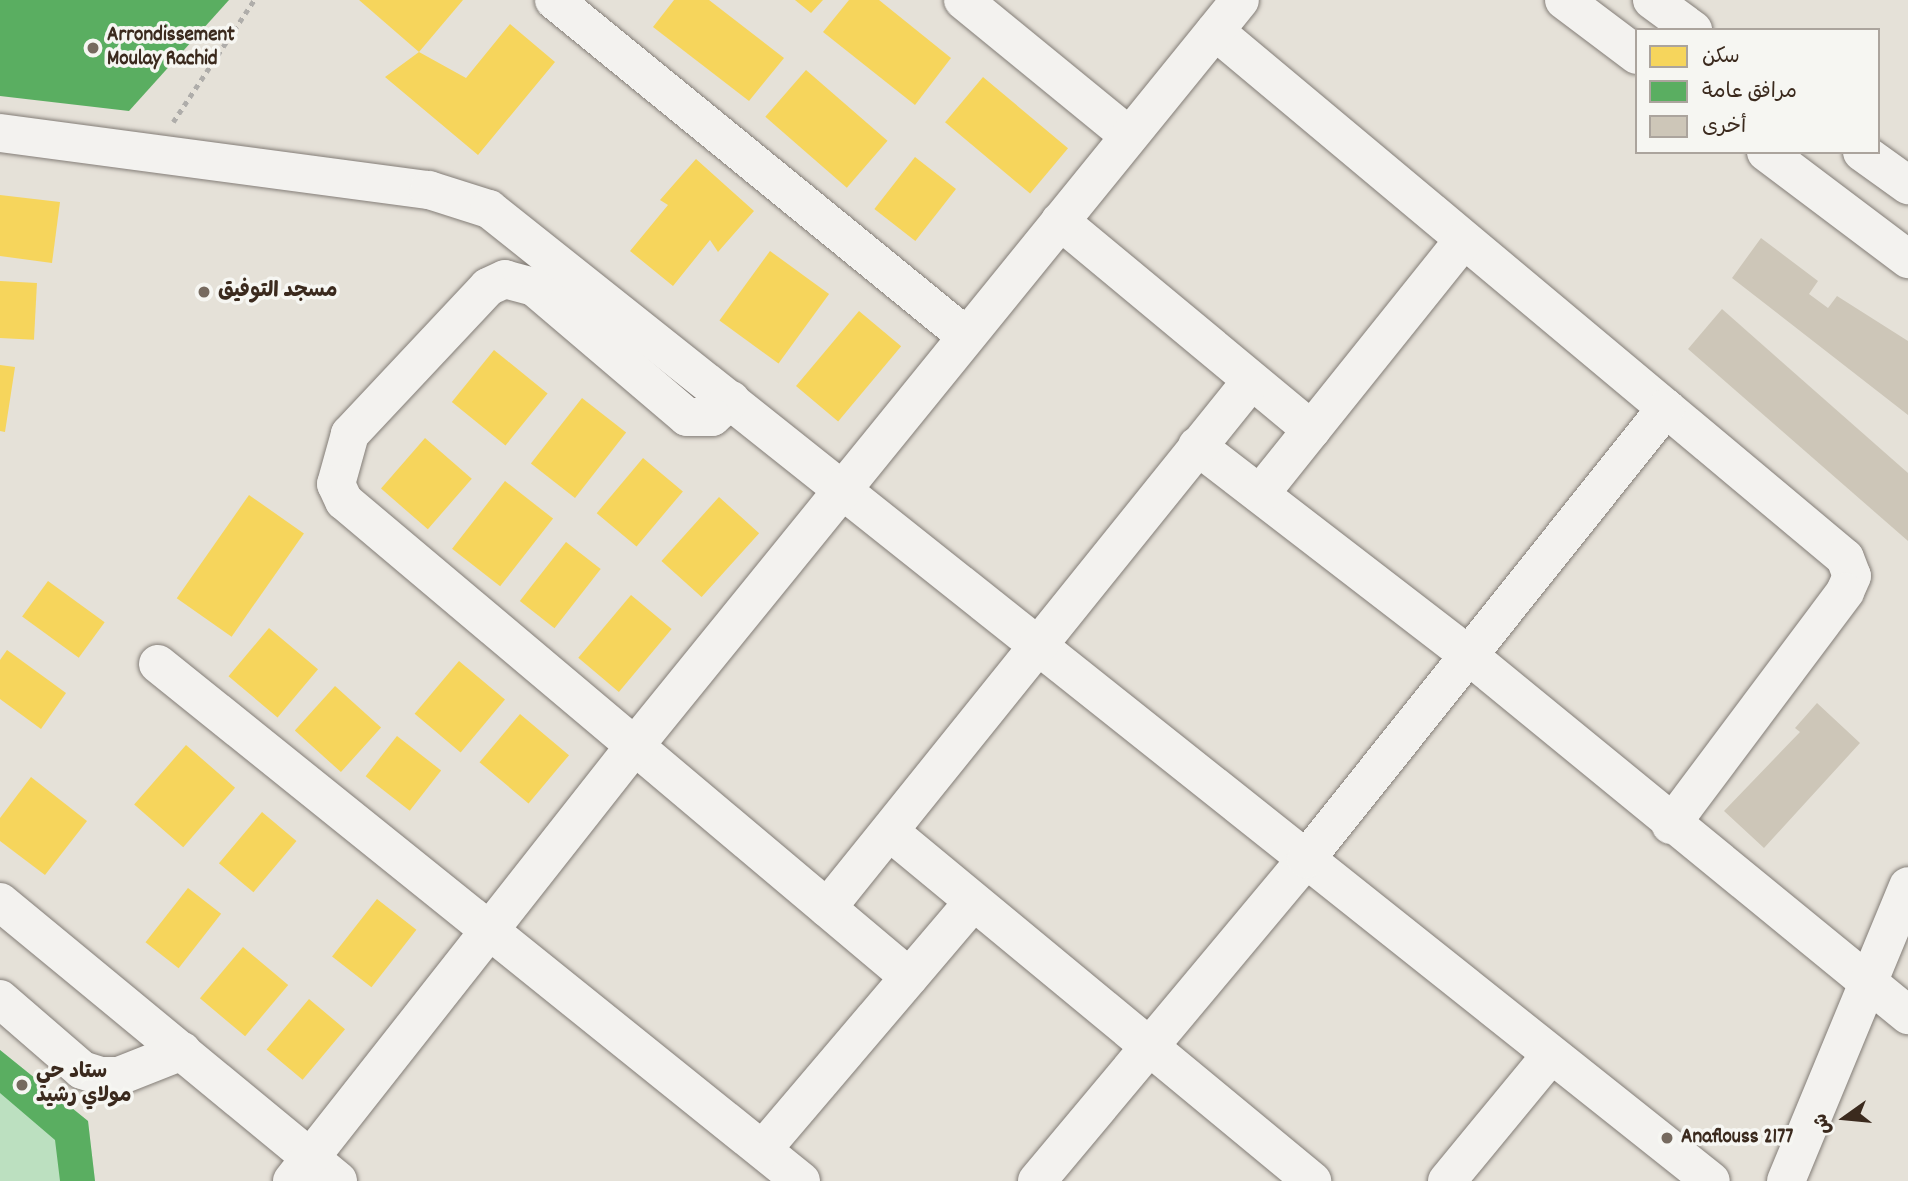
<!DOCTYPE html>
<html>
<head>
<meta charset="utf-8">
<style>
	body { margin:0 }
	#map { position:relative; width:1908px; height:1181px; overflow:hidden; background:#e5e1d8; font-family:Dekko,"Playpen Sans Arabic",sans-serif }
	div>[style] { position:absolute }
	.green>* { inset:0; background:#bce0c0 }
	.homes>* { inset:0; background:#f6d55c; transform-origin:0 0 }
	.public>* { inset:0; background:#5aae61 }
	.building>* { inset:0; background:#cdc6b8 }
	.path>* { height:4.5px; margin-top:-2.25px; transform-origin:0; background:repeating-linear-gradient(90deg,#afadaa 0 5px,transparent 0 10px) }
	.roads { filter:drop-shadow(0 0 2px #837d77) drop-shadow(0 0 2px #837d77) }
	.minor>* { height:38px; margin:-19px; padding:0 19px; transform-origin:19px; border-radius:19px; background:#f3f2ef }
	.major>* { height:38px; margin:-19px; padding:0 19px; transform-origin:19px; border-radius:19px; background:#f3f2ef }
	.dots>* { width:19px; height:19px; translate:-50% -50%; box-sizing:border-box; border:4px solid #f6f6f2; border-radius:50% }
	span { translate:-50% -50%; white-space:nowrap; text-align:center; line-height:1.15; -webkit-text-stroke:7px #f6f6f2; paint-order:stroke }
	.poi-label { font-size:21px; color:#3b2a1e; font-weight:700 }
	.left { translate:0 -50%; text-align:left }
	.legend { position:absolute; left:1635px; top:28px; width:245px; height:126px; box-sizing:border-box; background:#f6f6f2; border:2px solid #aba49d; margin:0; padding:9px 12px; list-style:none; font-size:21px; color:#3b2a1e }
	.legend li { display:flex; align-items:center; gap:14px; height:35px }
	.legend b { width:35px; border:2px solid #aba49d }
	.north { position:absolute; left:1810px; top:1083px; width:70px; height:70px; -webkit-text-stroke:5px #f6f6f2; paint-order:stroke; rotate:255deg; font-size:19px; font-weight:700; line-height:28px; text-align:center; color:#3b2a1e }
	.north::after { content:''; display:block; margin:auto; width:24px; height:32px; background:#3b2a1e; clip-path:polygon(50% 0,100% 100%,50% 72%,0 100%) }
</style>
</head>
<body>
<div id="map">
	<div class="green">
		<div style="clip-path:polygon(0 1050px,88px 1121px,95px 1181px,0 1181px)"></div>
	</div>
	<div class="homes">
		<div style="clip-path:polygon(359px 0,463px 0,419px 52px)"></div>
		<div style="clip-path:polygon(674px 0,709px 0,784px 58px,749px 101px,653px 27px)"></div>
		<div style="clip-path:polygon(795px 0,823px 0,811px 13px)"></div>
		<div style="clip-path:polygon(849px 0,879px 0,951px 58px,915px 105px,823px 32px)"></div>
		<div style="clip-path:polygon(510px 24px,555px 62px,478px 155px,385px 77px,419px 52px,466px 78px)"></div>
		<div style="left:806px;top:70px;width:108px;height:62px;rotate:41deg"></div>
		<div style="left:983px;top:77px;width:111px;height:59px;rotate:40deg"></div>
		<div style="left:915px;top:157px;width:52px;height:66px;rotate:38deg"></div>
		<div style="clip-path:polygon(696px 159px,754px 211px,718px 252px,710px 240px,673px 286px,630px 251px,668px 205px,660px 200px)"></div>
		<div style="clip-path:polygon(0 195px,60px 202px,52px 263px,0 256px)"></div>
		<div style="left:770px;top:251px;width:73px;height:86px;rotate:36deg"></div>
		<div style="left:0;top:281px;width:37px;height:57px;rotate:3deg"></div>
		<div style="left:859px;top:311px;width:55px;height:98px;rotate:40deg"></div>
		<div style="left:494px;top:350px;width:69px;height:67px;rotate:39deg"></div>
		<div style="clip-path:polygon(0 365px,15px 367px,5px 432px,0 431px)"></div>
		<div style="left:582px;top:398px;width:56px;height:83px;rotate:38deg"></div>
		<div style="left:425px;top:438px;width:62px;height:67px;rotate:41deg"></div>
		<div style="left:643px;top:458px;width:52px;height:72px;rotate:40deg"></div>
		<div style="left:505px;top:481px;width:61px;height:86px;rotate:38deg"></div>
		<div style="left:249px;top:495px;width:67px;height:126px;rotate:35deg"></div>
		<div style="left:719px;top:497px;width:54px;height:86px;rotate:42deg"></div>
		<div style="left:566px;top:542px;width:44px;height:75px;rotate:38deg"></div>
		<div style="left:48px;top:581px;width:70px;height:44px;rotate:36deg"></div>
		<div style="left:631px;top:595px;width:53px;height:82px;rotate:40deg"></div>
		<div style="left:269px;top:628px;width:64px;height:63px;rotate:40deg"></div>
		<div style="clip-path:polygon(7px 650px,66px 693px,41px 729px,0 699px,0 660px)"></div>
		<div style="left:459px;top:661px;width:60px;height:69px;rotate:40deg"></div>
		<div style="left:335px;top:686px;width:62px;height:60px;rotate:42deg"></div>
		<div style="left:520px;top:714px;width:64px;height:63px;rotate:40deg"></div>
		<div style="left:397px;top:736px;width:56px;height:51px;rotate:38deg"></div>
		<div style="left:186px;top:745px;width:65px;height:79px;rotate:41deg"></div>
		<div style="clip-path:polygon(31px 777px,87px 821px,45px 875px,0 841px,0 818px)"></div>
		<div style="left:262px;top:812px;width:45px;height:67px;rotate:40deg"></div>
		<div style="left:188px;top:888px;width:42px;height:69px;rotate:38deg"></div>
		<div style="left:377px;top:899px;width:50px;height:73px;rotate:38deg"></div>
		<div style="left:243px;top:947px;width:59px;height:67px;rotate:40deg"></div>
		<div style="left:309px;top:999px;width:47px;height:66px;rotate:40deg"></div>
	</div>
	<div class="public">
		<div style="clip-path:polygon(0 0,229px 0,129px 111px,0 96px)"></div>
		<div style="clip-path:polygon(0 1050px,88px 1121px,95px 1181px,60px 1181px,55px 1140px,0 1093px)"></div>
	</div>
	<div class="building">
		<div style="clip-path:polygon(1761px 238px,1818px 281px,1809px 294px,1828px 308px,1837px 296px,1908px 341px,1908px 415px,1732px 278px)"></div>
		<div style="clip-path:polygon(1722px 309px,1908px 473px,1908px 541px,1688px 349px)"></div>
		<div style="clip-path:polygon(1817px 703px,1860px 743px,1764px 848px,1724px 811px,1800px 732px,1795px 728px)"></div>
	</div>
	<div class="path">
		<div style="left:173px;top:122px;width:146px;rotate:-56.4deg"></div>
	</div>
	<div class="roads">
		<div class="minor">
			<div style="left:554px;top:0;width:532px;rotate:39.2deg"></div>
			<div style="left:963px;top:0;width:212px;rotate:39.3deg"></div>
			<div style="left:1215px;top:31px;width:821px;rotate:39.91deg"></div>
			<div style="left:1845px;top:558px;width:19px;rotate:69deg"></div>
			<div style="left:1852px;top:576px;width:17px;rotate:114deg"></div>
			<div style="left:1845px;top:592px;width:291px;rotate:126.8deg"></div>
			<div style="left:0;top:133px;width:433px;rotate:7.6deg"></div>
			<div style="left:429px;top:190px;width:63px;rotate:17.6deg"></div>
			<div style="left:489px;top:209px;width:1561px;rotate:38.5deg"></div>
			<div style="left:1060px;top:221px;width:327px;rotate:39.7deg"></div>
			<div style="left:731px;top:400px;width:25px;rotate:138deg"></div>
			<div style="left:712px;top:417px;width:25px;rotate:180deg"></div>
			<div style="left:687px;top:417px;width:201px;rotate:-139.6deg"></div>
			<div style="left:534px;top:287px;width:30px;rotate:-165deg"></div>
			<div style="left:505px;top:279px;width:19px;rotate:155deg"></div>
			<div style="left:488px;top:287px;width:202px;rotate:133.2deg"></div>
			<div style="left:350px;top:434px;width:52px;rotate:105.6deg"></div>
			<div style="left:336px;top:484px;width:19px;rotate:65deg"></div>
			<div style="left:344px;top:501px;width:739px;rotate:40.11deg"></div>
			<div style="left:1197px;top:446px;width:342px;rotate:37.6deg"></div>
			<div style="left:1468px;top:655px;width:569px;rotate:39.29deg"></div>
			<div style="left:1260px;top:494px;width:324px;rotate:-51.3deg"></div>
			<div style="left:158px;top:664px;width:825px;rotate:38.8deg"></div>
			<div style="left:890px;top:832px;width:548px;rotate:39.59deg"></div>
			<div style="left:0;top:902px;width:438px;rotate:39.5deg"></div>
			<div style="left:827px;top:908px;width:676px;rotate:-51.18deg"></div>
			<div style="left:0;top:999px;width:108px;rotate:40.9deg"></div>
			<div style="left:82px;top:1070px;width:20px;rotate:18deg"></div>
			<div style="left:101px;top:1076px;width:18px"></div>
			<div style="left:119px;top:1076px;width:68px;rotate:-21.6deg"></div>
			<div style="left:763px;top:1149px;width:323px;rotate:-49.6deg"></div>
			<div style="left:292px;top:1181px;width:551px;rotate:-51.78deg"></div>
			<div style="left:633px;top:748px;width:963px;rotate:-50.94deg"></div>
			<div style="left:1037px;top:1181px;width:420px;rotate:-50.1deg"></div>
			<div style="left:1306px;top:859px;width:577px;rotate:-51.4deg"></div>
			<div style="left:1447px;top:1181px;width:162px;rotate:-50.5deg"></div>
			<div style="left:1786px;top:1181px;width:319px;rotate:-67.5deg"></div>
		</div>
		<div class="major">
			<div style="left:1564px;top:0;width:91px;rotate:37deg"></div>
			<div style="left:1652px;top:0;width:51px;rotate:36.2deg"></div>
			<div style="left:1766px;top:152px;width:178px;rotate:37deg"></div>
			<div style="left:1862px;top:152px;width:57px;rotate:35.7deg"></div>
		</div>
	</div>
	<div class="dots">
		<div style="left:93px;top:48px;background:#766a5f"></div>
		<div style="left:204px;top:292px;background:#766a5f"></div>
		<div style="left:22px;top:1085px;background:#766a5f"></div>
		<div style="left:1667px;top:1138px;background:#766a5f"></div>
	</div>
	<div class="poi-label">
		<span class="left" style="left:107px;top:48px">Arrondissement<br>Moulay Rachid</span>
		<span class="left" style="left:218px;top:292px">مسجد التوفيق</span>
		<span class="left" style="left:36px;top:1085px">ستاد حي<br>مولاي رشيد</span>
		<span class="left" style="left:1681px;top:1138px">Anaflouss 2177</span>
	</div>
	<ul class="legend">
	<li><b style="height:19px;background:#f6d55c"></b>سكن</li>
	<li><b style="height:19px;background:#5aae61"></b>مرافق عامة</li>
	<li><b style="height:19px;background:#cdc6b8"></b>أخرى</li>
	</ul>
	<div class="north">ش</div>
</div>
</body>
</html>
